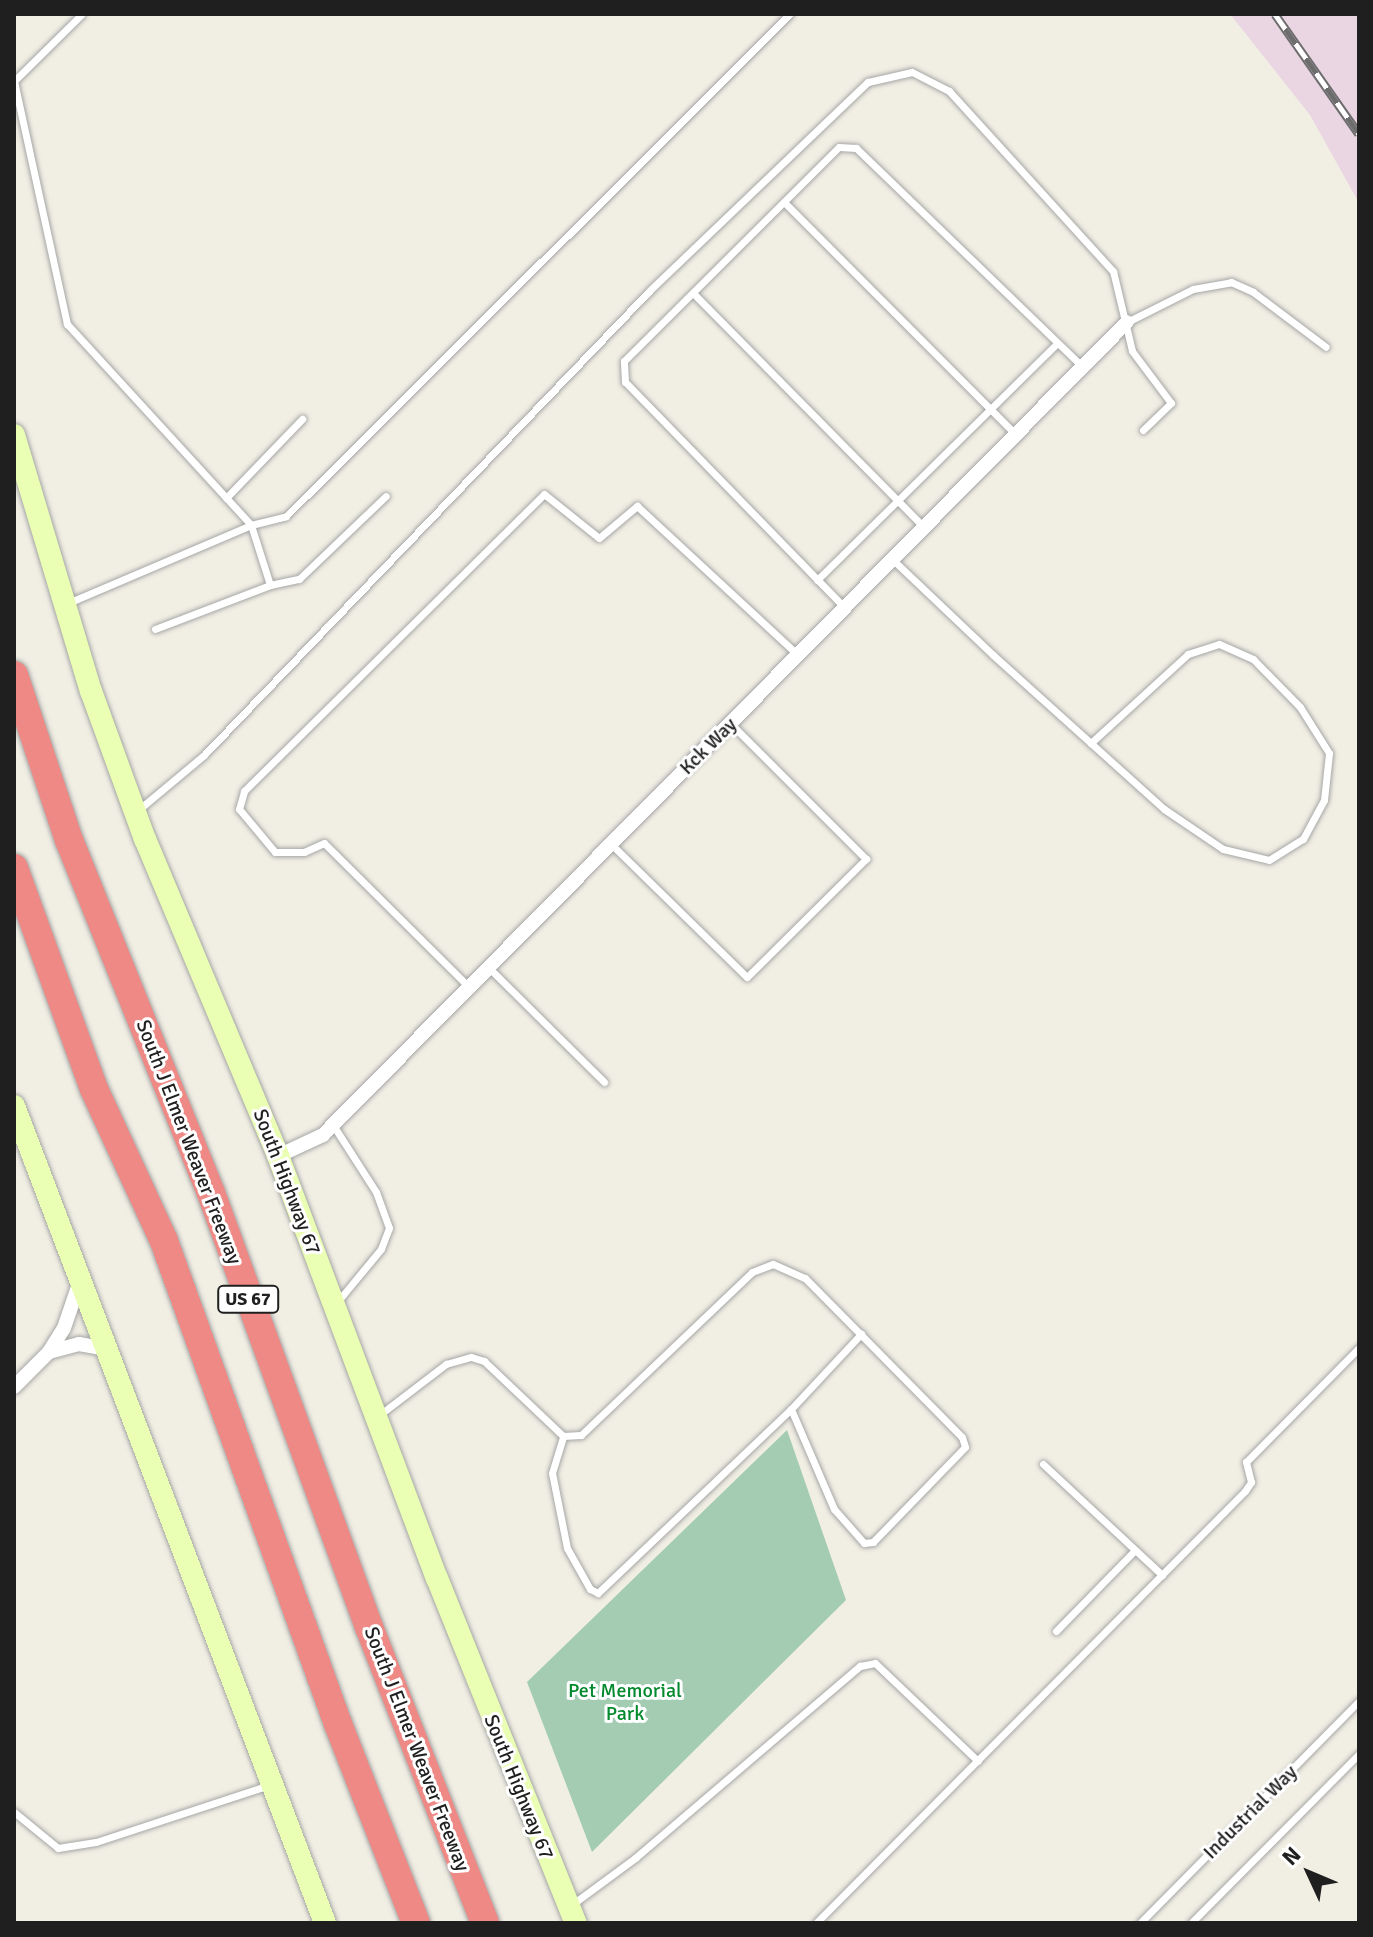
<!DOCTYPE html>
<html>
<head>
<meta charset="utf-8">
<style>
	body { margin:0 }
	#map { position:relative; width:1373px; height:1937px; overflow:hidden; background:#f1efe4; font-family:Signika,sans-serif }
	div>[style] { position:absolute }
	.industrial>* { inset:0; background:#ead5e2 }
	.cemetery>* { inset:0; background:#a3ccb3 }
	.roads { filter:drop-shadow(0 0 2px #a6a6a6) drop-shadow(0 0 2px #a6a6a6) }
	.service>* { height:7px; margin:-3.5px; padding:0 3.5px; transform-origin:3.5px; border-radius:3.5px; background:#fff }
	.minor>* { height:14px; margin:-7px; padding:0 7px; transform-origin:7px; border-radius:7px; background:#fff }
	.secondary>* { height:22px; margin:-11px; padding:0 11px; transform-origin:11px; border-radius:11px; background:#eaffb4 }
	.motorway>* { height:28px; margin:-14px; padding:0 14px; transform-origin:14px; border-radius:14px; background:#ef8985 }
	.rail>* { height:9px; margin-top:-4.5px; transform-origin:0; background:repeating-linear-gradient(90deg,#fff 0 18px,#6d6d6d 0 36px); box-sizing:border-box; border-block:2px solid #6d6d6d }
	span { translate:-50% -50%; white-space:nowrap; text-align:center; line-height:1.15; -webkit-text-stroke:6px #fff; paint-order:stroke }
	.shield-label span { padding:2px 6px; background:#fff; border:2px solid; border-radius:6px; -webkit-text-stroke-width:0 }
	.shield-label { font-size:18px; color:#1f1f1f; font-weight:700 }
	.street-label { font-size:20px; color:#1f1f1f }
	.park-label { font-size:20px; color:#01892c }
	.frame { position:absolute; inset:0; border:16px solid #1f1f1f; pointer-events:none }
	.north { position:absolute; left:1269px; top:1833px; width:80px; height:80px; -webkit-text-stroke:6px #fff; paint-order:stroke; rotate:314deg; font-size:22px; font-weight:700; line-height:32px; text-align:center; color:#1f1f1f }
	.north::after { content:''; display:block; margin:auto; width:28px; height:36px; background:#1f1f1f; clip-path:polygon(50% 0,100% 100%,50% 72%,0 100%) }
</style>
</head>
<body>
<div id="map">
	<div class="industrial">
		<div style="clip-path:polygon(1230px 14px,1359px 14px,1359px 203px,1310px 115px)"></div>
	</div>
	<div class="cemetery">
		<div style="clip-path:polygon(787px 1430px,846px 1600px,592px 1852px,527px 1682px)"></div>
	</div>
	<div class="roads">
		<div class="service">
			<div style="left:14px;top:81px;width:249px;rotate:77.7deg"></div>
			<div style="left:67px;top:324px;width:273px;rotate:47.5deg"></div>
			<div style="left:251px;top:525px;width:63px;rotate:72.4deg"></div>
			<div style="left:270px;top:585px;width:30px;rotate:-12deg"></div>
			<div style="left:299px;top:579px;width:120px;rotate:-43.7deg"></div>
			<div style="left:14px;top:81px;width:95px;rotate:-44.6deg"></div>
			<div style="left:784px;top:202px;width:329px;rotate:45.1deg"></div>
			<div style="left:693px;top:293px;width:329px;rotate:45.4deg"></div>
			<div style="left:1127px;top:322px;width:74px;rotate:-26.6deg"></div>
			<div style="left:1193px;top:289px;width:39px;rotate:-10deg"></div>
			<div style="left:1231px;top:282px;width:24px;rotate:24deg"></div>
			<div style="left:1253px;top:292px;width:91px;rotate:37deg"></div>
			<div style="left:226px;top:498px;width:110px;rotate:-46.1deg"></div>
			<div style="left:892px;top:559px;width:139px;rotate:43.5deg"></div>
			<div style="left:993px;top:655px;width:230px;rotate:42deg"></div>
			<div style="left:1164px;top:809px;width:71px;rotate:34.1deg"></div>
			<div style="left:1223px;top:849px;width:47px;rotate:13.4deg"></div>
			<div style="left:1269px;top:860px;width:40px;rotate:-32deg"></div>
			<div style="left:1303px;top:839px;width:44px;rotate:-61.7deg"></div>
			<div style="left:1324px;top:800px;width:47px;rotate:-83.9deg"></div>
			<div style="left:1329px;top:753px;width:54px;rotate:-122.2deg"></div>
			<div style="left:1300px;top:707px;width:67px;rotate:-134.4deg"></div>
			<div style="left:1253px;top:659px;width:37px;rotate:-156deg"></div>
			<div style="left:1219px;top:644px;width:33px;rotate:162deg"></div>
			<div style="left:1188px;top:654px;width:132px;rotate:137.5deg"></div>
			<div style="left:817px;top:580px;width:337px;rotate:-44.6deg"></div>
			<div style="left:68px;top:603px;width:199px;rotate:-23.1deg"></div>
			<div style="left:251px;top:525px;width:36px;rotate:-14deg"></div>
			<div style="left:286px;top:516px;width:711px;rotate:-44.89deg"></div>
			<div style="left:845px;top:608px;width:315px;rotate:-134.2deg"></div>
			<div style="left:625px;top:382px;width:21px;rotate:-93deg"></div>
			<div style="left:624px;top:361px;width:303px;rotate:-44.9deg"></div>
			<div style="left:839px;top:147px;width:17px;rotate:3deg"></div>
			<div style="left:856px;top:148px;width:315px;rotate:44deg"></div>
			<div style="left:155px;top:629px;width:123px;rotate:-20.9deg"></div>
			<div style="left:137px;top:811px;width:87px;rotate:-39.9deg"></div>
			<div style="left:204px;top:755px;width:644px;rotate:-46.19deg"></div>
			<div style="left:650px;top:290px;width:301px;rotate:-43.7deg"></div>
			<div style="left:868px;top:82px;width:45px;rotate:-12.8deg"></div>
			<div style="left:912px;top:72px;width:42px;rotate:27.2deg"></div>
			<div style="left:949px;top:91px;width:244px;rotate:47.7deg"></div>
			<div style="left:1113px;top:271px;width:82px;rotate:76.6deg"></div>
			<div style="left:1132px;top:351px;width:65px;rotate:53.1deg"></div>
			<div style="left:1171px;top:403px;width:39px;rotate:136deg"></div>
			<div style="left:611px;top:844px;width:190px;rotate:44.4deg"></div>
			<div style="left:747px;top:977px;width:168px;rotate:-44.8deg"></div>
			<div style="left:866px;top:859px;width:192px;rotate:-135deg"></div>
			<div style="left:489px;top:968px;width:162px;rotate:44.7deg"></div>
			<div style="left:469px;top:987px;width:204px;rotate:-135.2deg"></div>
			<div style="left:324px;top:843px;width:22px;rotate:156deg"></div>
			<div style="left:304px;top:852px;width:29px;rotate:180deg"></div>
			<div style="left:275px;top:852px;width:56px;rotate:-129.9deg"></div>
			<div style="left:239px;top:809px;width:19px;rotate:-74deg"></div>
			<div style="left:244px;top:791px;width:422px;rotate:-44.7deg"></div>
			<div style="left:544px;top:494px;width:70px;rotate:38.7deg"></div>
			<div style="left:599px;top:538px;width:50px;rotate:-40.1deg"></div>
			<div style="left:637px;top:506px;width:219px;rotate:42.8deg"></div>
			<div style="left:333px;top:1125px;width:80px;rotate:57.3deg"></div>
			<div style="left:376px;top:1192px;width:38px;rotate:70deg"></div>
			<div style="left:389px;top:1228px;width:22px;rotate:111deg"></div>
			<div style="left:381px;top:1249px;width:67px;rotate:129.6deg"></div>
			<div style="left:791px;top:1409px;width:103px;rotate:-47deg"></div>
			<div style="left:378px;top:1416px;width:86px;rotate:-37.4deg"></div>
			<div style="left:446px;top:1364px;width:26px;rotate:-16deg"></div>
			<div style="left:471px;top:1357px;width:14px;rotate:17deg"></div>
			<div style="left:484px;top:1361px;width:109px;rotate:43.5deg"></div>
			<div style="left:563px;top:1436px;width:18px;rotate:-3deg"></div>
			<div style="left:581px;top:1435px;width:236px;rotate:-43.6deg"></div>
			<div style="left:752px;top:1272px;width:22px;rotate:-21deg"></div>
			<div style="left:773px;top:1264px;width:35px;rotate:24deg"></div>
			<div style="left:805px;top:1278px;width:223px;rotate:45.4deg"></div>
			<div style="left:962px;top:1437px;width:10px;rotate:73deg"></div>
			<div style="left:965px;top:1447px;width:132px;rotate:134.1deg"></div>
			<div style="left:873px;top:1542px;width:9px;rotate:174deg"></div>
			<div style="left:864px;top:1543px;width:45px;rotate:-131.4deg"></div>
			<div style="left:834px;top:1509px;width:109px;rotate:-113.3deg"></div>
			<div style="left:791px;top:1409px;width:267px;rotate:136.4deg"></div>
			<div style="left:598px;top:1593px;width:9px;rotate:-153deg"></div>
			<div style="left:590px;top:1589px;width:47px;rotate:-119.3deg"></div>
			<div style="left:567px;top:1548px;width:76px;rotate:-101.3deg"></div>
			<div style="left:552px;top:1473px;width:39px;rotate:-73deg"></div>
			<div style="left:1043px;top:1464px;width:163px;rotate:43deg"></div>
			<div style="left:1056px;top:1631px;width:113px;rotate:-45.7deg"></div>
			<div style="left:14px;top:1812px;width:57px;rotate:39.3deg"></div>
			<div style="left:58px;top:1848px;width:38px;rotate:-9deg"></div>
			<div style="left:96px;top:1842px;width:182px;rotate:-18.2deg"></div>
			<div style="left:574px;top:1903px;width:76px;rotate:-36.4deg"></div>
			<div style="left:635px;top:1858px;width:296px;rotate:-40.5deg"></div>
			<div style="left:860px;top:1666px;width:15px;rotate:-11deg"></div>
			<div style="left:875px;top:1663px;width:142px;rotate:43.6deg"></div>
			<div style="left:816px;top:1923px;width:609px;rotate:-45.2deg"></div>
			<div style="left:1245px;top:1491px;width:11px;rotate:-56deg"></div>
			<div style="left:1251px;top:1482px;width:21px;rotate:-104deg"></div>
			<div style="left:1246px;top:1462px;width:161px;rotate:-45.3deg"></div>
			<div style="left:1140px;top:1923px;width:312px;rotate:-45.4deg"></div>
			<div style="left:1191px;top:1923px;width:238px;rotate:-45.2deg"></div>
		</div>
		<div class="minor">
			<div style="left:278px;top:1156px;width:50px;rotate:-25deg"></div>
			<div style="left:323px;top:1135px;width:1143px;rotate:-45.32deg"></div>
			<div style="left:49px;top:1352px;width:31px;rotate:-15deg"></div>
			<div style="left:79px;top:1344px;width:29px;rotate:10deg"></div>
			<div style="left:14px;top:1387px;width:49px;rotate:-45deg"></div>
			<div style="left:49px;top:1352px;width:28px;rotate:-58deg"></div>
			<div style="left:64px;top:1328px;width:50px;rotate:-71.2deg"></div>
		</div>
		<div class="secondary">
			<div style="left:14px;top:435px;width:267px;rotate:73.3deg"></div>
			<div style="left:91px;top:691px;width:158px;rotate:70deg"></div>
			<div style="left:145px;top:839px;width:344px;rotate:67.2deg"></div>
			<div style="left:278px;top:1156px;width:451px;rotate:69.4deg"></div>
			<div style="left:437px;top:1578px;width:372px;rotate:68.1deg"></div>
			<div style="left:14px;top:1106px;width:874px;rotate:69.16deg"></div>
		</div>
		<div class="motorway">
			<div style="left:14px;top:675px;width:174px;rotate:71.6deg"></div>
			<div style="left:69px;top:840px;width:380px;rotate:68.1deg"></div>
			<div style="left:211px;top:1193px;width:462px;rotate:70deg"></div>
			<div style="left:369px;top:1627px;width:318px;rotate:68.6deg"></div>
			<div style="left:14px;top:868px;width:235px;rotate:70.1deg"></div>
			<div style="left:94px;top:1089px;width:167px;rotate:65.3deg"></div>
			<div style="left:164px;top:1241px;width:513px;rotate:70.19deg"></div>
			<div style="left:338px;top:1724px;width:214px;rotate:68.6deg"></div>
		</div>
	</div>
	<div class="rail">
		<div style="left:1275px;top:14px;width:146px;rotate:55deg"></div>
	</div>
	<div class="shield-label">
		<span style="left:248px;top:1299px">US 67</span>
	</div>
	<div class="street-label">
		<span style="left:708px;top:746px;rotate:-45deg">Kck Way</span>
		<span style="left:189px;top:1142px;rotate:69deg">South J Elmer Weaver Freeway</span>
		<span style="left:287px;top:1182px;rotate:69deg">South Highway 67</span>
		<span style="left:417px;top:1749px;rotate:69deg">South J Elmer Weaver Freeway</span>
		<span style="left:519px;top:1787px;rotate:68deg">South Highway 67</span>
		<span style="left:1250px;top:1812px;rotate:-45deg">Industrial Way</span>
	</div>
	<div class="park-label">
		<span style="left:625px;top:1702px">Pet Memorial<br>Park</span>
	</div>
	<div class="frame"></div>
	<div class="north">N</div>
</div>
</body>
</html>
